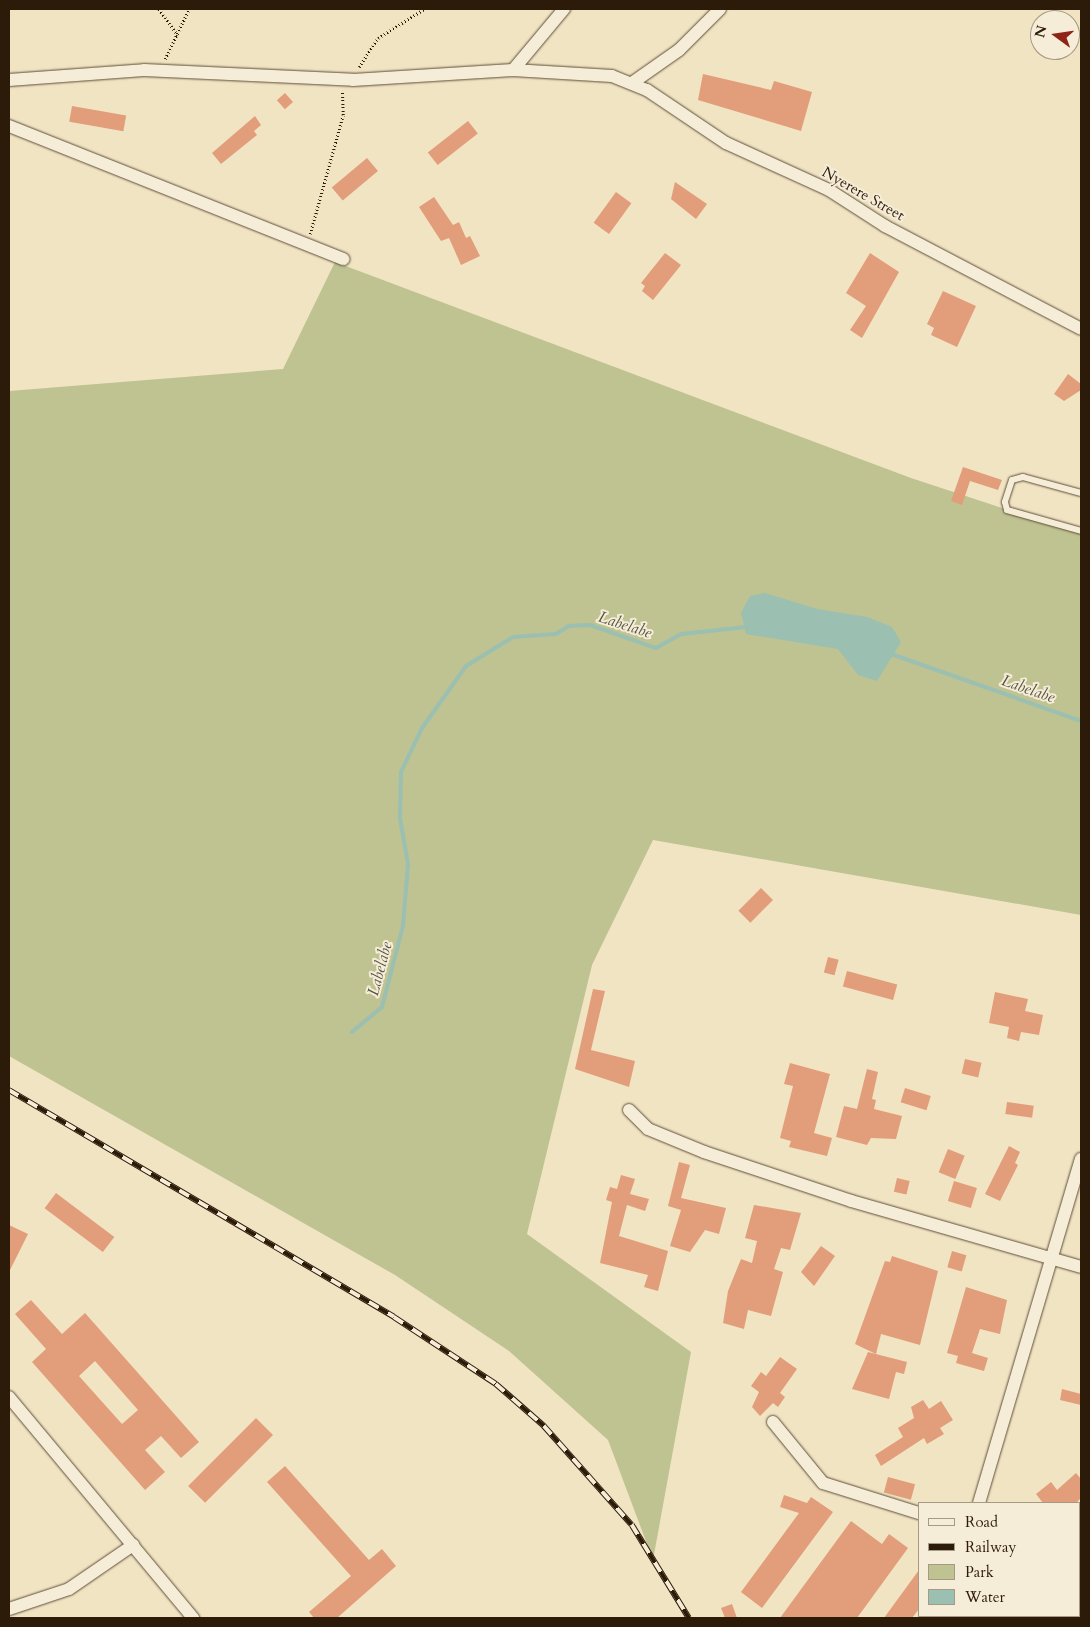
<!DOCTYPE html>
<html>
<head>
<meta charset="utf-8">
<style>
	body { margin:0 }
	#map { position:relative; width:1090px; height:1627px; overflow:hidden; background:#f1e4c3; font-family:Cardo,serif }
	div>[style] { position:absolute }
	.green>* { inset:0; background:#bec391 }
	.water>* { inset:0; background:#9bbfb1 }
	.stream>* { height:4px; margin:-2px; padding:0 2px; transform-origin:2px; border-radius:2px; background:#9bbfb1 }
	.building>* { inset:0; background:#e29d7a; transform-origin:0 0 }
	.path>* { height:2.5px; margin-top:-1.25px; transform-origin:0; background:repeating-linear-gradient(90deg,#2d1b09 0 1px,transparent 0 3.5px) }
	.roads { filter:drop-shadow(0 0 1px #5e4d38) drop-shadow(0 0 1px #5e4d38) }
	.service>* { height:6px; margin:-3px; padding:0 3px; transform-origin:3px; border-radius:3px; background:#f6edd8 }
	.minor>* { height:12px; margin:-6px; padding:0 6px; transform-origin:6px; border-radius:6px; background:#f6edd8 }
	.rail>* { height:5.5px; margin-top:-2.75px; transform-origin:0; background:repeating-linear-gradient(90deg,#f6edd8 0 11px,#2d1b09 0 22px); box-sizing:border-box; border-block:1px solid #2d1b09 }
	span { translate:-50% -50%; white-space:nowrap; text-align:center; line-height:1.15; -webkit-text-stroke:4px #f6edd8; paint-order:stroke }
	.street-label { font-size:15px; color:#2d1b09 }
	.water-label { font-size:16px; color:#545444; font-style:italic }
	.frame { position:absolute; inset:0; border:10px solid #2d1b09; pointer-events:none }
	.legend { position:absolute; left:918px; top:1502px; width:162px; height:115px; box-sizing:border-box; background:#f6edd8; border:1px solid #a69985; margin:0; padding:6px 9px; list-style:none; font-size:15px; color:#2d1b09 }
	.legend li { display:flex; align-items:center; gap:10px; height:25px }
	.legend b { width:25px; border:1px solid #a69985 }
	.north { position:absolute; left:1030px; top:10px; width:50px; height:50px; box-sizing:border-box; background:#f6edd8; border:1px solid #a69985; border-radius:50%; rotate:284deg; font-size:14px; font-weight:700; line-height:20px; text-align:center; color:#2d1b09 }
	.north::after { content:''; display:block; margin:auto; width:18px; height:22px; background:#8f2418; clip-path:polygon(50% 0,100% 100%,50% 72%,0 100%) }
</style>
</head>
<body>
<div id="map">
	<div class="green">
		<div style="clip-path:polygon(335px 262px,911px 478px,1081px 534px,1081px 915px,653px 840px,592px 965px,527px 1234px,691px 1352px,653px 1560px,608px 1440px,509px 1351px,395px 1275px,9px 1056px,9px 391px,283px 369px)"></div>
	</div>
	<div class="water">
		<div style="clip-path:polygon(765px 593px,817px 609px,867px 617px,892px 627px,901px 642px,877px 681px,858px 675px,838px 649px,746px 634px,741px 613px,750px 596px)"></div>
	</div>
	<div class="stream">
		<div style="left:891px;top:654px;width:201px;rotate:19.4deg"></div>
		<div style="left:352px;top:1032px;width:39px;rotate:-40deg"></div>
		<div style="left:382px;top:1007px;width:84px;rotate:-75.5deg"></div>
		<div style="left:403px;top:926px;width:62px;rotate:-85.4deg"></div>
		<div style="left:408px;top:864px;width:47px;rotate:-99.9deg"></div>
		<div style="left:400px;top:818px;width:46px;rotate:-88.8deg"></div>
		<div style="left:401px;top:772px;width:49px;rotate:-64.5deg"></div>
		<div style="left:422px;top:728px;width:76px;rotate:-54.6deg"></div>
		<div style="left:466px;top:666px;width:55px;rotate:-31.7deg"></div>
		<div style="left:513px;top:637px;width:43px;rotate:-4deg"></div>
		<div style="left:556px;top:634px;width:15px;rotate:-32deg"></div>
		<div style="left:569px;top:626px;width:21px;rotate:-3deg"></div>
		<div style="left:590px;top:625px;width:70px;rotate:19.2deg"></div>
		<div style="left:656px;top:648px;width:29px;rotate:-29deg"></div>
		<div style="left:681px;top:634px;width:66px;rotate:-6.1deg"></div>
	</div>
	<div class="building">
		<div style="clip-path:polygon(703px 74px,771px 90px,774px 81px,812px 92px,801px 131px,698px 100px)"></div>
		<div style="left:285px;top:93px;width:12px;height:11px;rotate:48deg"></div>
		<div style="left:72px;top:106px;width:55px;height:16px;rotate:10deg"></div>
		<div style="clip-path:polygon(255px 116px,261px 125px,254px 131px,257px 135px,221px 164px,212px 153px)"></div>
		<div style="left:468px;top:121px;width:16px;height:51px;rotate:52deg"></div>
		<div style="left:367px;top:158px;width:17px;height:46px;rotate:50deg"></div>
		<div style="clip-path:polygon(675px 182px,707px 204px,696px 219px,671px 199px)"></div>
		<div style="left:616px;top:192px;width:19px;height:38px;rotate:36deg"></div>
		<div style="clip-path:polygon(434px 197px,453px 225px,459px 222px,466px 238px,470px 236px,480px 256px,461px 265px,449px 238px,441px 241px,419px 207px)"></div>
		<div style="clip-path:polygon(665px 253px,681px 265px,653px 300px,642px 291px,645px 286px,641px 283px)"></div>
		<div style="clip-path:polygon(870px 253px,899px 272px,862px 338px,850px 330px,866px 306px,846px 293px)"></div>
		<div style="clip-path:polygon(943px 291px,976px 306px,957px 347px,931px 335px,934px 328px,927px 324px)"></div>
		<div style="clip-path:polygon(1068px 374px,1081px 384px,1081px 390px,1064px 401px,1054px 394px)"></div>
		<div style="clip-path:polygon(963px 467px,1002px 480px,998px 490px,970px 481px,962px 505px,951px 501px)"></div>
		<div style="left:761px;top:888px;width:17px;height:32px;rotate:45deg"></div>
		<div style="left:828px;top:957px;width:11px;height:16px;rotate:15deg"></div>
		<div style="left:847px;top:971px;width:52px;height:16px;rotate:15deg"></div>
		<div style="clip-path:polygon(593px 989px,605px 991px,591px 1050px,635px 1061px,629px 1087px,575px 1069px)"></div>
		<div style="clip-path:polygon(995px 992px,1028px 999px,1025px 1011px,1043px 1015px,1039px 1035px,1021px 1032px,1019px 1041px,1007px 1038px,1009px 1027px,989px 1023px)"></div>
		<div style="left:965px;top:1059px;width:17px;height:15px;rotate:13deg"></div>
		<div style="clip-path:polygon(790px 1063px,830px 1074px,814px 1133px,832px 1138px,827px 1156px,789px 1147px,791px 1141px,780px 1138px,793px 1086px,784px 1084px)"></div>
		<div style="clip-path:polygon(867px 1069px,878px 1072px,872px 1099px,876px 1100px,874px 1109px,902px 1116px,896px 1139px,871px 1138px,867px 1145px,836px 1137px,844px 1106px,857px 1109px)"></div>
		<div style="left:905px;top:1088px;width:27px;height:15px;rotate:17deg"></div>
		<div style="left:1007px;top:1102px;width:27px;height:12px;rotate:8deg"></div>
		<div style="clip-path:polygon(1009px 1146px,1020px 1152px,1015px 1163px,1018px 1165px,1000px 1201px,985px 1194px)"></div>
		<div style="left:948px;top:1149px;width:18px;height:25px;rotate:22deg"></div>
		<div style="clip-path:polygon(679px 1162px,690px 1165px,681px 1198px,726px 1208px,719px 1234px,705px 1230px,690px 1252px,670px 1246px,681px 1210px,668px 1206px)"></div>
		<div style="clip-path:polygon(621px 1175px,635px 1179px,630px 1194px,649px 1199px,645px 1211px,627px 1205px,619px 1236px,668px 1251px,658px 1291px,644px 1287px,648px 1275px,600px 1263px,612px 1202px,606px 1200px,610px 1187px,617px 1189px)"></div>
		<div style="left:897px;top:1178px;width:13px;height:14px;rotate:13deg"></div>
		<div style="left:954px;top:1181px;width:24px;height:21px;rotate:17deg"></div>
		<div style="left:56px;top:1193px;width:73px;height:19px;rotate:37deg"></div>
		<div style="clip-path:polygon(754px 1205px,801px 1213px,790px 1250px,781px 1248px,774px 1269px,783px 1272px,771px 1316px,748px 1310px,744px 1329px,723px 1323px,728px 1291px,741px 1259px,752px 1263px,757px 1241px,745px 1238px)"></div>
		<div style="clip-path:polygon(9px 1225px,28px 1234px,9px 1272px)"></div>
		<div style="clip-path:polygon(821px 1246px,835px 1256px,814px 1286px,801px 1272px)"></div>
		<div style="left:952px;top:1251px;width:15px;height:17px;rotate:16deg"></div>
		<div style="clip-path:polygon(892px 1256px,938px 1271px,920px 1345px,881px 1334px,876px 1354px,855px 1344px,885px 1261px,890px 1262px)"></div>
		<div style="clip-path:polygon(966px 1287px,1007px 1300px,1000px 1334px,980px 1329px,972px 1353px,988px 1358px,984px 1371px,956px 1363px,958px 1356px,947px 1353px)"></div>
		<div style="clip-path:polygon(evenodd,31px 1300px,62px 1334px,85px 1313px,199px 1442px,181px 1458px,161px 1436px,145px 1450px,165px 1472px,145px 1490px,32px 1362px,46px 1349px,15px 1314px,31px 1300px,95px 1361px,138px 1410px,122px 1424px,79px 1376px,95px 1361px)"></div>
		<div style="clip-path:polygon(868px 1352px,907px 1362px,904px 1374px,896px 1372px,889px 1399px,852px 1389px)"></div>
		<div style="clip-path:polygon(780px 1357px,797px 1369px,780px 1393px,785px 1397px,778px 1407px,773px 1403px,760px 1416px,752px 1407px,759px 1392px,751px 1386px,761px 1372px,766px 1376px)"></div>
		<div style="clip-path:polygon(1062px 1389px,1081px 1394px,1081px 1405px,1060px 1400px)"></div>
		<div style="clip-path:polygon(923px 1400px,929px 1409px,941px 1401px,953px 1420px,940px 1428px,944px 1434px,927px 1444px,924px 1438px,881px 1466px,875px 1455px,903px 1437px,898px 1428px,914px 1418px,911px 1407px)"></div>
		<div style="left:256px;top:1418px;width:24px;height:96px;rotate:45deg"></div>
		<div style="clip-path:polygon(285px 1466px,369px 1560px,382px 1549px,396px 1566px,337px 1618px,314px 1618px,309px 1612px,351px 1576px,267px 1482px)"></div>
		<div style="clip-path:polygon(1076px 1473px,1081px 1479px,1081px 1498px,1076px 1503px,1043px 1503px,1036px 1494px,1051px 1482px,1057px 1490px)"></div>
		<div style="left:888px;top:1477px;width:28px;height:16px;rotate:15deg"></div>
		<div style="clip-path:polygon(784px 1495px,807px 1503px,811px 1497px,833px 1512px,762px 1608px,741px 1592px,799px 1513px,780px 1507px)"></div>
		<div style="clip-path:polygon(851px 1521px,882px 1544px,889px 1534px,908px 1548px,857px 1618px,780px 1618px)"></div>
		<div style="clip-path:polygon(919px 1570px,919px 1609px,912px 1618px,884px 1618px)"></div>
		<div style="clip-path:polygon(732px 1604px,737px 1618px,725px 1618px,721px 1608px)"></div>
	</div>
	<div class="path">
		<div style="left:159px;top:9px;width:32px;rotate:54deg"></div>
		<div style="left:165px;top:59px;width:55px;rotate:-64.4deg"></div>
		<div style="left:359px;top:67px;width:35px;rotate:-57deg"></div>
		<div style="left:378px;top:38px;width:54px;rotate:-32.2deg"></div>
		<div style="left:310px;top:234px;width:123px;rotate:-74.5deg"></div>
		<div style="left:343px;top:115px;width:23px;rotate:-92deg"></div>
	</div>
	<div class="roads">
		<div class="service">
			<div style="left:1081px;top:493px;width:60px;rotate:-164.6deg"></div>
			<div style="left:1023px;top:477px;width:11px;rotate:165deg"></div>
			<div style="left:1012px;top:480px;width:23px;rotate:108deg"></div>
			<div style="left:1005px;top:502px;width:8px;rotate:76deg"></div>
			<div style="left:1007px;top:510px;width:77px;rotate:15.8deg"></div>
		</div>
		<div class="minor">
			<div style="left:513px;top:70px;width:80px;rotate:-50.1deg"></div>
			<div style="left:9px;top:80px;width:135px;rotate:-4.2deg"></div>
			<div style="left:144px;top:70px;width:209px;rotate:2.7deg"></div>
			<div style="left:353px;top:80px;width:160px;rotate:-3.6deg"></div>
			<div style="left:513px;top:70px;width:99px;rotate:3.5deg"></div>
			<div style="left:612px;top:76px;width:38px;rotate:22deg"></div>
			<div style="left:647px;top:90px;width:95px;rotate:33.9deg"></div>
			<div style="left:726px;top:143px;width:113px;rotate:24.5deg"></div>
			<div style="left:829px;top:190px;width:67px;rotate:32.7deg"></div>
			<div style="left:885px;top:226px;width:221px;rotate:27.7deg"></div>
			<div style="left:632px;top:83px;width:57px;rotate:-35.1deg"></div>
			<div style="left:679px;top:50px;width:58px;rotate:-45deg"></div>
			<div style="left:9px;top:126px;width:360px;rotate:21.7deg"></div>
			<div style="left:629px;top:1110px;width:27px;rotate:45deg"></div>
			<div style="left:648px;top:1129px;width:61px;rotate:22.3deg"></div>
			<div style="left:704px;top:1152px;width:155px;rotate:18.4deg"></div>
			<div style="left:851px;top:1201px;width:239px;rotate:16deg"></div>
			<div style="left:9px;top:1397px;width:288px;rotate:50.2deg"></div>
			<div style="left:773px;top:1422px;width:79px;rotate:50.7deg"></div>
			<div style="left:823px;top:1483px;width:101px;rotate:17.4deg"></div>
			<div style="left:979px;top:1503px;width:359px;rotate:-73.5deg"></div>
			<div style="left:9px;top:1609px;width:63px;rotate:-18.4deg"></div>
			<div style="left:69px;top:1589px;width:78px;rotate:-34.5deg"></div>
			<div style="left:1030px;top:1616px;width:3px;rotate:45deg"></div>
		</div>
	</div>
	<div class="rail">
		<div style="left:9px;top:1090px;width:447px;rotate:30.5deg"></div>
		<div style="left:394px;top:1317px;width:122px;rotate:33.3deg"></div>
		<div style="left:496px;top:1384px;width:64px;rotate:41.2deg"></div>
		<div style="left:544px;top:1426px;width:132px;rotate:48.4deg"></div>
		<div style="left:632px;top:1525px;width:109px;rotate:58.5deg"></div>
	</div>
	<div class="street-label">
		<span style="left:863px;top:194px;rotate:30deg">Nyerere Street</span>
	</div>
	<div class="water-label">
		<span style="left:625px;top:625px;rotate:18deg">Labelabe</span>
		<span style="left:1028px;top:689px;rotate:19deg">Labelabe</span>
		<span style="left:380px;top:969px;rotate:-75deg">Labelabe</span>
	</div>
	<div class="frame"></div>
	<ul class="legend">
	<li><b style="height:6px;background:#f6edd8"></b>Road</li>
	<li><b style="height:6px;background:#2d1b09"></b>Railway</li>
	<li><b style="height:14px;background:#bec391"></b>Park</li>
	<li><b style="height:14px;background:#9bbfb1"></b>Water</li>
	</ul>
	<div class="north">N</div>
</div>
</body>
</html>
